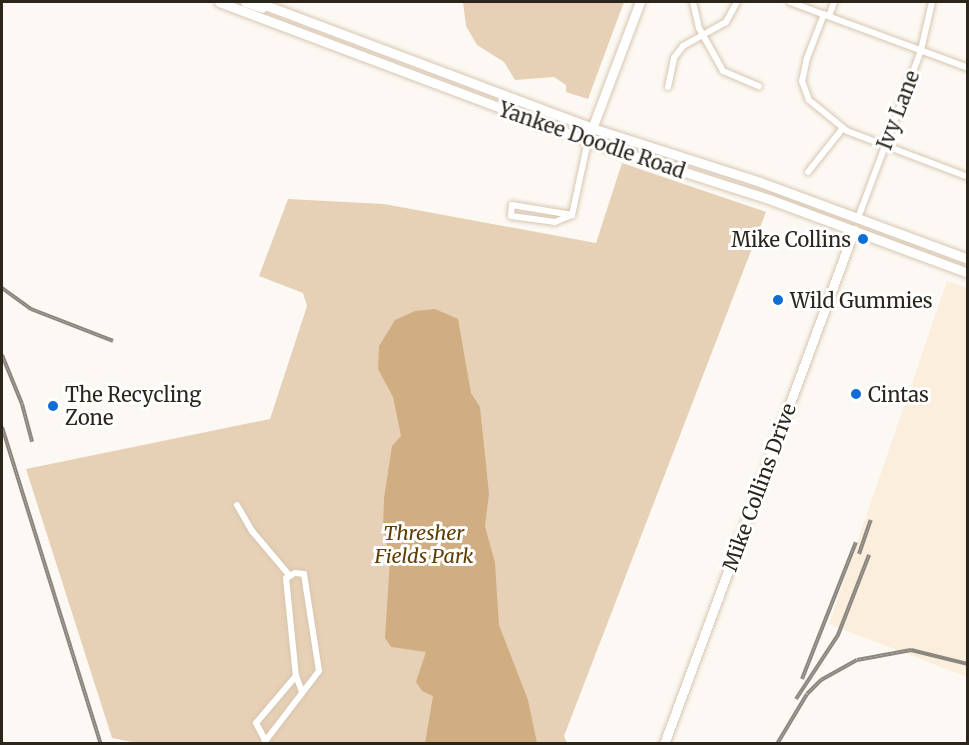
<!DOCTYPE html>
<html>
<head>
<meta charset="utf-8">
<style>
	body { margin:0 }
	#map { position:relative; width:969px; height:745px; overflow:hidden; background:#fcf9f4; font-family:Merriweather,serif }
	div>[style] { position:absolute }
	.built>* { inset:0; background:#fceedd }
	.green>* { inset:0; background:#e7d1b6 }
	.water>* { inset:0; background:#d1ae82 }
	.roads { filter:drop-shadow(0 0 2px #d8c6b0) drop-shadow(0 0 2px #d8c6b0) }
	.street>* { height:6px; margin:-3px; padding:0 3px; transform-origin:3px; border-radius:3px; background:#fff }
	.secondary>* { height:9px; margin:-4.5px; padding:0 4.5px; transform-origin:4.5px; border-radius:4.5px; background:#fff }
	.rail>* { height:4px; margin-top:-2px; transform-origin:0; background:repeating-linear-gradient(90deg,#fff 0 4.5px,#8b867f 0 9px); box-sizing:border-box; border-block:2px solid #8b867f }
	.dots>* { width:16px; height:16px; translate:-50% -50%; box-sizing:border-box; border:3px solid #fff; border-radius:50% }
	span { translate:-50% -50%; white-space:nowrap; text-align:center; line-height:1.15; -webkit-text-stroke:6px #fff; paint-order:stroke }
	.street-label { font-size:20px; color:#2b251c }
	.poi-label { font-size:20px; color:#2b251c }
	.right { translate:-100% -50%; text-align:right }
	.left { translate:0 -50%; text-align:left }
	.park-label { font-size:20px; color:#5f3d04; font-style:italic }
	.frame { position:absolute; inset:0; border:3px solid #2b251c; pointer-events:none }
</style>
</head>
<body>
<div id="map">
	<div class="built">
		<div style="clip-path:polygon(947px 281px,967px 288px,967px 677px,829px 624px)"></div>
	</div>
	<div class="green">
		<div style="clip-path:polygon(463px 2px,624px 2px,588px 99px,566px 92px,566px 85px,554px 77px,515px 80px,504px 62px,477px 45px,466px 26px)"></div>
		<div style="clip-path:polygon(622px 163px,766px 212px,564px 736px,567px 743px,142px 744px,112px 738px,26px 469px,270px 419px,307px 306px,303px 293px,259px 276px,288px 199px,384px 204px,596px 243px)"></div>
	</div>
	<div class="water">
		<div style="clip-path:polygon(435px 309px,458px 319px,471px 393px,480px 407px,489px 494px,485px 526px,495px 563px,499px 625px,528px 700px,537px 743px,425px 743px,433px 696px,422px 691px,416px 682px,426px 652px,391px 647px,385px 638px,390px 559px,383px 528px,384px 498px,392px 446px,401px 436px,393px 397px,378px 369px,379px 346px,395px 320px,415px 311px)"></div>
	</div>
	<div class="roads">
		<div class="street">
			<div style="left:693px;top:2px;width:27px;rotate:77deg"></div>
			<div style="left:699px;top:28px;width:49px;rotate:60.8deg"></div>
			<div style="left:723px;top:71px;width:39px;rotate:23deg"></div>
			<div style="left:790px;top:2px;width:190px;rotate:20.3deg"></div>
			<div style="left:824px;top:14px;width:47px;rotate:111.1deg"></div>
			<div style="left:807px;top:58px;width:24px;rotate:102deg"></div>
			<div style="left:802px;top:81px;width:20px;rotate:70deg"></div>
			<div style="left:809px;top:100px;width:49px;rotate:39.2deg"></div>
			<div style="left:847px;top:131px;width:129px;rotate:20.8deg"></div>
			<div style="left:829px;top:16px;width:15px;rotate:-70deg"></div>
			<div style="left:668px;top:87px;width:30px;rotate:-78deg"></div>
			<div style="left:674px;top:58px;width:15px;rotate:-53deg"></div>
			<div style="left:683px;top:46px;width:49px;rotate:-29.2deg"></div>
			<div style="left:726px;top:22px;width:23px;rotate:-61deg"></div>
			<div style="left:808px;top:172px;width:56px;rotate:-51.5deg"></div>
			<div style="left:572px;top:215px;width:18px;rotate:158deg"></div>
			<div style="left:555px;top:222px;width:44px;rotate:-172.2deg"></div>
			<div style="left:511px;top:216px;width:11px;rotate:-85deg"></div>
			<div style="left:512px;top:205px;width:61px;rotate:9.5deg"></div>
			<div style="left:572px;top:215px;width:76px;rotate:-77.8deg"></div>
			<div style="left:858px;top:218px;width:179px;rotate:-69.4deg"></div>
			<div style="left:921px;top:50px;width:49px;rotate:-77.1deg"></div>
			<div style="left:237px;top:505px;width:30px;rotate:60deg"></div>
			<div style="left:252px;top:531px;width:59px;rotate:49.8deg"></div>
			<div style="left:265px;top:740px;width:19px;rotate:-118deg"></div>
			<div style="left:256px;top:723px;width:62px;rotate:-49.6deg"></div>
			<div style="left:263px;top:744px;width:92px;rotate:-52.5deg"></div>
			<div style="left:319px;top:671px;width:98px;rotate:-98.8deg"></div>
			<div style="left:304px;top:574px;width:9px;rotate:-174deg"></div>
			<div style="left:295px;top:573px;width:10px;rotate:151deg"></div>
			<div style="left:286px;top:578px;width:99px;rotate:84.2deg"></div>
			<div style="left:296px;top:676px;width:17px;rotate:69deg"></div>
		</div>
		<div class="secondary">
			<div style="left:219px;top:2px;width:394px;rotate:20.6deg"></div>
			<div style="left:588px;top:141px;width:190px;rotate:17.8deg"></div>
			<div style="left:769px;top:199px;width:212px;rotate:20.4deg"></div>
			<div style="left:245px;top:2px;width:18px;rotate:19deg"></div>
			<div style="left:257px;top:2px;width:358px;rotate:20.6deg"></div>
			<div style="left:592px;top:128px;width:176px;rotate:17.8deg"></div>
			<div style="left:760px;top:182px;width:222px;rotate:20.3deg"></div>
			<div style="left:590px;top:134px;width:141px;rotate:-69.3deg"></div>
			<div style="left:664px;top:744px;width:548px;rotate:-69.71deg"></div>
		</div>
	</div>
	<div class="rail">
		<div style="left:2px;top:288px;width:36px;rotate:36deg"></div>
		<div style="left:31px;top:309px;width:88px;rotate:21.3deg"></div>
		<div style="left:2px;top:355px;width:53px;rotate:67.8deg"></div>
		<div style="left:22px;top:404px;width:39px;rotate:75deg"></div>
		<div style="left:2px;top:427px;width:332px;rotate:72.7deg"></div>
		<div style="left:859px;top:554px;width:36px;rotate:-71deg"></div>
		<div style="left:802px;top:679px;width:147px;rotate:-68.5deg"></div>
		<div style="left:796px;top:699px;width:77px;rotate:-56.7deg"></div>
		<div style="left:838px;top:635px;width:86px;rotate:-68.8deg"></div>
		<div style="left:777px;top:744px;width:58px;rotate:-59deg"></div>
		<div style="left:807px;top:694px;width:20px;rotate:-45deg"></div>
		<div style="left:821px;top:680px;width:41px;rotate:-29.1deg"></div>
		<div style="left:857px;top:660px;width:55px;rotate:-10.5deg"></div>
		<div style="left:911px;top:650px;width:59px;rotate:13.8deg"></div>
	</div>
	<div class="dots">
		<div style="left:863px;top:239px;background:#106dd6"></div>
		<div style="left:778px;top:300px;background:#106dd6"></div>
		<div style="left:856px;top:394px;background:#106dd6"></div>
		<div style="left:53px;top:406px;background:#106dd6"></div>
	</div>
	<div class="street-label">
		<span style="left:898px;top:110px;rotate:-69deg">Ivy Lane</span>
		<span style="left:592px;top:140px;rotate:19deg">Yankee Doodle Road</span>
		<span style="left:759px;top:487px;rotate:-70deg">Mike Collins Drive</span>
	</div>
	<div class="poi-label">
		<span class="right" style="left:851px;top:239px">Mike Collins</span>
		<span class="left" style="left:790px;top:300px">Wild Gummies</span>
		<span class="left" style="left:65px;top:406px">The Recycling<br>Zone</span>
		<span class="left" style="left:868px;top:394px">Cintas</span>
	</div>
	<div class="park-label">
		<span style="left:424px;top:544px">Thresher<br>Fields Park</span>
	</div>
	<div class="frame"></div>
</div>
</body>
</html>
